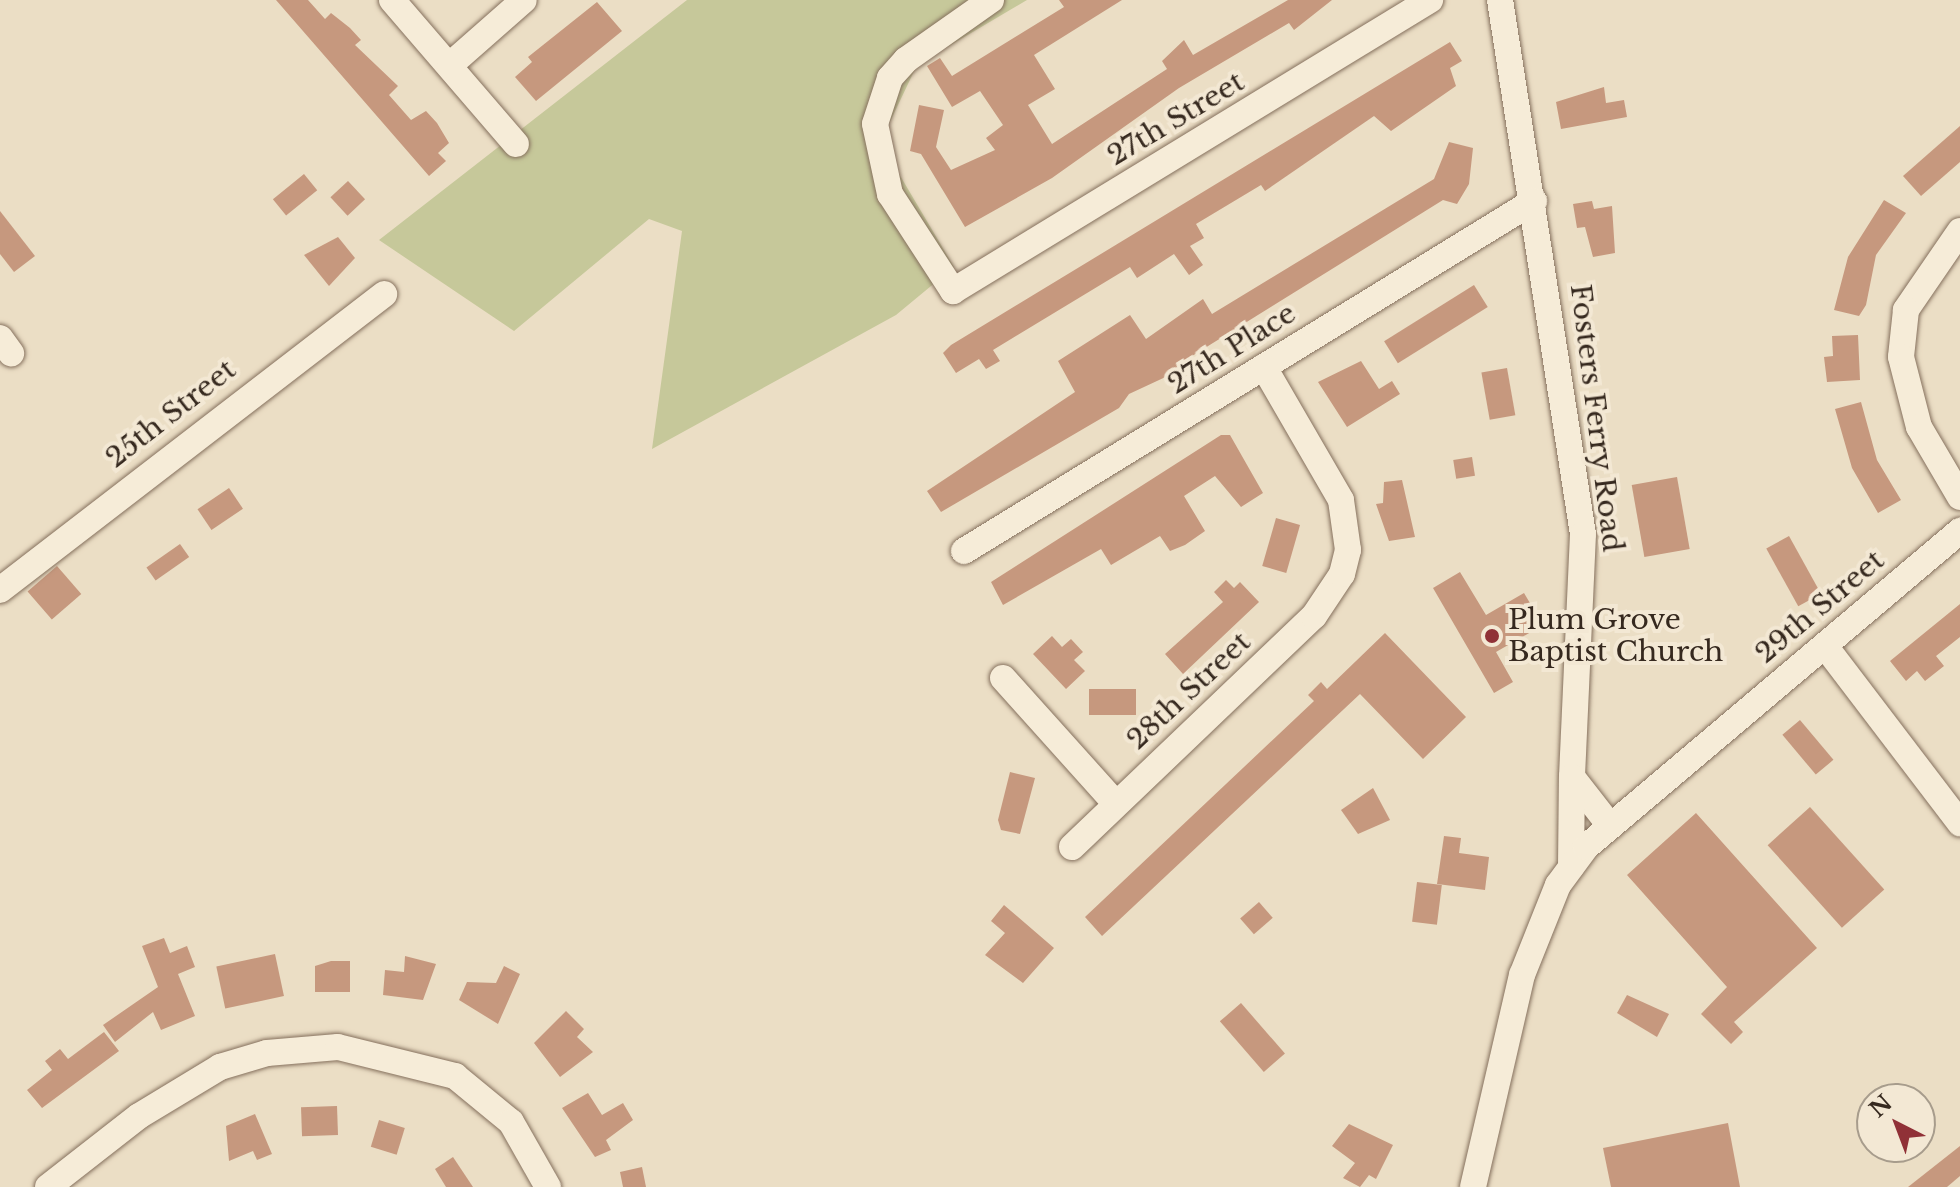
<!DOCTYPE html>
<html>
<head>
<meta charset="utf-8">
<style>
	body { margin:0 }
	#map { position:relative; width:1960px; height:1187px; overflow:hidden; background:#ebdec5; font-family:"Libre Baskerville",serif }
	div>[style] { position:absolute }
	.green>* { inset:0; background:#c6c89a }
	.building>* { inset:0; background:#c6987e; transform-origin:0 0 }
	.roads { filter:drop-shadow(0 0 2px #85705d) drop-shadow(0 0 2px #85705d) }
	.minor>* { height:26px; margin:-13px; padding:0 13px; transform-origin:13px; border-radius:13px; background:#f6ecd8 }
	.dots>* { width:22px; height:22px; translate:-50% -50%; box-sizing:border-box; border:4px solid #f3e8d4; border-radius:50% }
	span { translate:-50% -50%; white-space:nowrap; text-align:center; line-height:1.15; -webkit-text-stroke:8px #f3e8d4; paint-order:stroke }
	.street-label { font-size:28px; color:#36291f }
	.poi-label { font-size:28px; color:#36291f }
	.left { translate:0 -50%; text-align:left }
	.north { position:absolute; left:1856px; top:1083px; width:80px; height:80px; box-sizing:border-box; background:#f3e8d4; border:2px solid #a79c8c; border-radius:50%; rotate:318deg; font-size:22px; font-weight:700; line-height:32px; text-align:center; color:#36291f }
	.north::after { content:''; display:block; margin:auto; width:28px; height:36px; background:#903137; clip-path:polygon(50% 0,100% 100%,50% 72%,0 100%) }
</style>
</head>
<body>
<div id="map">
	<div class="green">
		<div style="clip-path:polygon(687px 0,1027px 0,917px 65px,888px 126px,892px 162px,954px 267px,896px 315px,652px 449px,682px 231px,649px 219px,514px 331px,379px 240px)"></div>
	</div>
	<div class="building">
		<div style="clip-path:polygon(276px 0,308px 0,325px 19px,331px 13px,350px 28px,361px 40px,355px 45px,398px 86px,389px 95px,411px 120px,426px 111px,437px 123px,449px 143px,438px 153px,446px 161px,429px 176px)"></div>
		<div style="clip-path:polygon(1059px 0,1122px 0,1034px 55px,1055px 89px,1028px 105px,1052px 144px,1167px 69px,1162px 61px,1184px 40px,1193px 55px,1288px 0,1332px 0,1294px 30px,1289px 23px,1179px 88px,1052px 178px,965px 227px,921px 154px,910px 151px,919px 105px,944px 110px,936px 147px,951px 170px,995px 150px,986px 138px,1003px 125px,980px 91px,952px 107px,927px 66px,940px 58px,952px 76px,1064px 7px)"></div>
		<div style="clip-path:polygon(597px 2px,622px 31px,536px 101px,515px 77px,532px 62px,528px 57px)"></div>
		<div style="clip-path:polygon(1450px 42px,1462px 61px,1450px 68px,1456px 86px,1391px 131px,1374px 116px,1265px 191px,1261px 185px,1196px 224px,1204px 238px,1190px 246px,1203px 265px,1189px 275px,1174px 254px,1137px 278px,1130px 267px,993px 350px,1000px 361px,986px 369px,979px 359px,956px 373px,943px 353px,951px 345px)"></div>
		<div style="clip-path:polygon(1604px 87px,1606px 103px,1624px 100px,1627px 117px,1561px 129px,1556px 102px)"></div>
		<div style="clip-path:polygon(1960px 126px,1960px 162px,1921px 196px,1903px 176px)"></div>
		<div style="clip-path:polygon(1449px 142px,1473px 148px,1469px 184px,1457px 204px,1443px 200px,1184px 361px,1187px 367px,1129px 394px,1119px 408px,941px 512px,927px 491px,1075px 392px,1058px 361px,1130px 315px,1146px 339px,1203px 299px,1212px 314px,1434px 179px)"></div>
		<div style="left:304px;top:174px;width:21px;height:40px;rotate:51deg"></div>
		<div style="left:348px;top:181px;width:25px;height:24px;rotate:47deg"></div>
		<div style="clip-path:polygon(1884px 200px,1906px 213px,1876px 255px,1866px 305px,1859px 316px,1834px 310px,1848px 257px)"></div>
		<div style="clip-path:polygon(1592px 201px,1594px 209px,1612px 206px,1615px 253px,1593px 257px,1585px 227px,1577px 228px,1573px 204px)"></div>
		<div style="clip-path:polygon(0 211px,35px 256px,14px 272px,0 254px)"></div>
		<div style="clip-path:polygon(338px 237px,355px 258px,329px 286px,304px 255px)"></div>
		<div style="left:1474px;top:285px;width:26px;height:106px;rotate:58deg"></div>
		<div style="clip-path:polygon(1858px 335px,1860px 380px,1827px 382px,1824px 357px,1833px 356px,1832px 336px)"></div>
		<div style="clip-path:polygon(1361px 361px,1379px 389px,1392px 381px,1400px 394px,1347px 427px,1318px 382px)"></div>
		<div style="left:1507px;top:368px;width:48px;height:26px;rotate:80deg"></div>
		<div style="clip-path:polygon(1861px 402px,1877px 460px,1901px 500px,1878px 513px,1852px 468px,1835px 409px)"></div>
		<div style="clip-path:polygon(1221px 435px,1230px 435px,1263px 493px,1241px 507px,1215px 476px,1184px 496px,1205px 531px,1185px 545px,1170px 551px,1160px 536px,1111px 565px,1101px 549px,1003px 605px,991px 582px)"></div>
		<div style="left:1472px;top:457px;width:19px;height:19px;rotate:81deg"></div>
		<div style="left:1677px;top:477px;width:73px;height:46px;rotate:80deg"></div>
		<div style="clip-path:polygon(1402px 480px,1415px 537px,1389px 541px,1376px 504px,1383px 503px,1384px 482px)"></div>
		<div style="left:229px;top:488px;width:25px;height:38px;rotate:56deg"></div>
		<div style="left:1276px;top:518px;width:25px;height:50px;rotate:16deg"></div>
		<div style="left:1789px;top:536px;width:66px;height:26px;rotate:61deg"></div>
		<div style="left:180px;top:544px;width:16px;height:41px;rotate:55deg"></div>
		<div style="left:57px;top:566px;width:37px;height:39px;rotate:49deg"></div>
		<div style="clip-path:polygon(1460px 572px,1486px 615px,1524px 593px,1543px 625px,1496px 652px,1513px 682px,1494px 693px,1433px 588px)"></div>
		<div style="clip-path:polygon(1226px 580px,1234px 588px,1240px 582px,1259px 602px,1183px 674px,1165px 654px,1223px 602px,1214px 592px)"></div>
		<div style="clip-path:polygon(1960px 604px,1960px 637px,1936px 656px,1944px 666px,1925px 681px,1917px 671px,1906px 681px,1890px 661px)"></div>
		<div style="clip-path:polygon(1385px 633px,1466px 717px,1423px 759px,1360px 694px,1102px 936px,1085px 917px,1314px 701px,1308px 695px,1321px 682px,1327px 689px)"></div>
		<div style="clip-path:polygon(1052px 636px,1062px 647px,1071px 639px,1083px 652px,1074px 660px,1085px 671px,1066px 689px,1033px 654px)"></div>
		<div style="left:1136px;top:689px;width:26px;height:47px;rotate:90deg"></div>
		<div style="left:1800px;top:720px;width:52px;height:23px;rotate:50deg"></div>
		<div style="clip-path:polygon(1010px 772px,1035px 778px,1020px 834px,1001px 830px,998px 820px)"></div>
		<div style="clip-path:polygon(1373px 788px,1390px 820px,1358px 834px,1341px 810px)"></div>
		<div style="left:1810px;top:807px;width:111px;height:57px;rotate:48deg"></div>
		<div style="clip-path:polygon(1696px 813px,1817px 948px,1734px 1022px,1743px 1032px,1731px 1044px,1701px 1014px,1727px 987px,1627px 875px)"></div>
		<div style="clip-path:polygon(1444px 836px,1461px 838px,1459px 853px,1489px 857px,1485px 890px,1437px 884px)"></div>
		<div style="left:1417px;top:882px;width:25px;height:40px;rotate:7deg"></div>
		<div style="left:1259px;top:902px;width:21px;height:25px;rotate:49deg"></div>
		<div style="clip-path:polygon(1004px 905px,1054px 948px,1023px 983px,985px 955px,1005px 933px,991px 921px)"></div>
		<div style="clip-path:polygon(164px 938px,170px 953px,187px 946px,195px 967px,178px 974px,195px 1016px,161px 1030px,153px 1012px,115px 1042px,103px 1025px,158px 987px,142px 946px)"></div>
		<div style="left:275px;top:954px;width:43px;height:60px;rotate:78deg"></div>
		<div style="clip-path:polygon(405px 956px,436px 964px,423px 1000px,383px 995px,385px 970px,404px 972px)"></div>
		<div style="clip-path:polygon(331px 961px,350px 961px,350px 992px,315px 992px,315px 966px)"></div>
		<div style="clip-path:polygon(504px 966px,520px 974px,498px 1024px,459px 1000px,467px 982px,496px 983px)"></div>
		<div style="clip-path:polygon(1627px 995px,1669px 1014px,1657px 1037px,1617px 1013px)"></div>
		<div style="left:1241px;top:1003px;width:67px;height:28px;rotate:49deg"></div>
		<div style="clip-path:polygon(566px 1011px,584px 1029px,577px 1037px,593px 1052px,560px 1077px,534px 1043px)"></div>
		<div style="clip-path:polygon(104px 1032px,119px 1051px,42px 1108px,27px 1090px,52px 1070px,45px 1061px,60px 1049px,68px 1059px)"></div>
		<div style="clip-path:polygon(588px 1093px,602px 1115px,623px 1103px,633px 1120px,606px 1140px,611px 1150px,595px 1157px,562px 1108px)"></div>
		<div style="left:337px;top:1106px;width:29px;height:36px;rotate:88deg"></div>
		<div style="clip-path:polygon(255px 1114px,272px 1154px,257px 1160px,253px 1151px,229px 1161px,226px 1126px)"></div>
		<div style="left:379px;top:1120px;width:27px;height:28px;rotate:17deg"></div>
		<div style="clip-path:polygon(1728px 1123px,1740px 1187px,1611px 1187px,1603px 1148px)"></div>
		<div style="clip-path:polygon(1349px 1124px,1393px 1145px,1376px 1179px,1369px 1175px,1360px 1187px,1343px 1178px,1355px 1163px,1332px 1146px)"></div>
		<div style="clip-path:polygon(1960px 1146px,1960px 1176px,1947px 1187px,1908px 1187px)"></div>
		<div style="clip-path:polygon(453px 1157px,473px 1187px,446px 1187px,435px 1169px)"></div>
		<div style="clip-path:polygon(642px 1167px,646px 1187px,623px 1187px,620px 1172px)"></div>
	</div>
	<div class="roads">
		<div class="minor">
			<div style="left:392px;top:0;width:190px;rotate:49.3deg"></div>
			<div style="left:991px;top:0;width:104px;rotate:144.8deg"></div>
			<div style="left:906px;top:60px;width:24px;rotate:132deg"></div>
			<div style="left:890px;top:78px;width:48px;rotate:108.1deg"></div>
			<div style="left:875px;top:124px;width:72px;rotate:77.9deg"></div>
			<div style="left:890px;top:194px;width:116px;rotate:57deg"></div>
			<div style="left:953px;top:291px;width:559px;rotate:-31.39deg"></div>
			<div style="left:1500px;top:0;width:540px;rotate:81.17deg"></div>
			<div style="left:1583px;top:534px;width:243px;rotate:92.6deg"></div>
			<div style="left:1572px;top:777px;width:58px;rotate:52deg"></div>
			<div style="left:450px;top:65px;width:98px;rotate:-41.3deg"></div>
			<div style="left:1960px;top:231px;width:96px;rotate:124.4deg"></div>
			<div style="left:1906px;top:310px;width:47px;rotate:96.1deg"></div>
			<div style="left:1901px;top:357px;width:72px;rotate:75.6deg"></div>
			<div style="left:1919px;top:427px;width:81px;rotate:59.6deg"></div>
			<div style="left:0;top:338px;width:19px;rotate:54deg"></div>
			<div style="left:964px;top:551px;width:669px;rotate:-31.55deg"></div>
			<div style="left:0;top:590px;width:485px;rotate:-37.6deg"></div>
			<div style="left:1825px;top:646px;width:223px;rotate:52.7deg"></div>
			<div style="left:1003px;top:678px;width:169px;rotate:48.1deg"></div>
			<div style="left:1072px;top:847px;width:335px;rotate:-43.7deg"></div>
			<div style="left:1314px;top:616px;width:50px;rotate:-56.3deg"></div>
			<div style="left:1342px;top:574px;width:25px;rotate:-76deg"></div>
			<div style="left:1348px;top:550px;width:50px;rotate:-98deg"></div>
			<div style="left:1341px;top:500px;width:154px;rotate:-120.1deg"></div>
			<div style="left:1571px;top:867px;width:90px;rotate:-89.4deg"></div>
			<div style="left:48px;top:1187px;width:115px;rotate:-38deg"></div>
			<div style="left:139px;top:1116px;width:95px;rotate:-31.2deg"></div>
			<div style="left:220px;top:1067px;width:49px;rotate:-16.6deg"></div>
			<div style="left:267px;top:1053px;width:71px;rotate:-4.8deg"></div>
			<div style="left:338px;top:1047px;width:121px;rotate:13.9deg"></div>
			<div style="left:455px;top:1076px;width:72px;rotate:39.4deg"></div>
			<div style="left:511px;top:1122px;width:75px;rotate:60.4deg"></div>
			<div style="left:1473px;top:1187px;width:218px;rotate:-77deg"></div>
			<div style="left:1522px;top:975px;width:97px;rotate:-68.2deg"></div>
			<div style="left:1558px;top:885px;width:47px;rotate:-53.6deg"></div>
			<div style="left:1586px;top:847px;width:490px;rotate:-40.2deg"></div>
		</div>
	</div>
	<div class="dots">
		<div style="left:1492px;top:636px;background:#903137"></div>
	</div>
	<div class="street-label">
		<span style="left:1176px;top:119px;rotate:-31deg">27th Street</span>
		<span style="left:1232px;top:349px;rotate:-32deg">27th Place</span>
		<span style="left:171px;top:414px;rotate:-38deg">25th Street</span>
		<span style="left:1596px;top:418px;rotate:83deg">Fosters Ferry Road</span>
		<span style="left:1820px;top:607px;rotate:-40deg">29th Street</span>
		<span style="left:1189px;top:691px;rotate:-43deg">28th Street</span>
	</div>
	<div class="poi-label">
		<span class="left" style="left:1508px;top:636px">Plum Grove<br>Baptist Church</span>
	</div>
	<div class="north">N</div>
</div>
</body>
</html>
